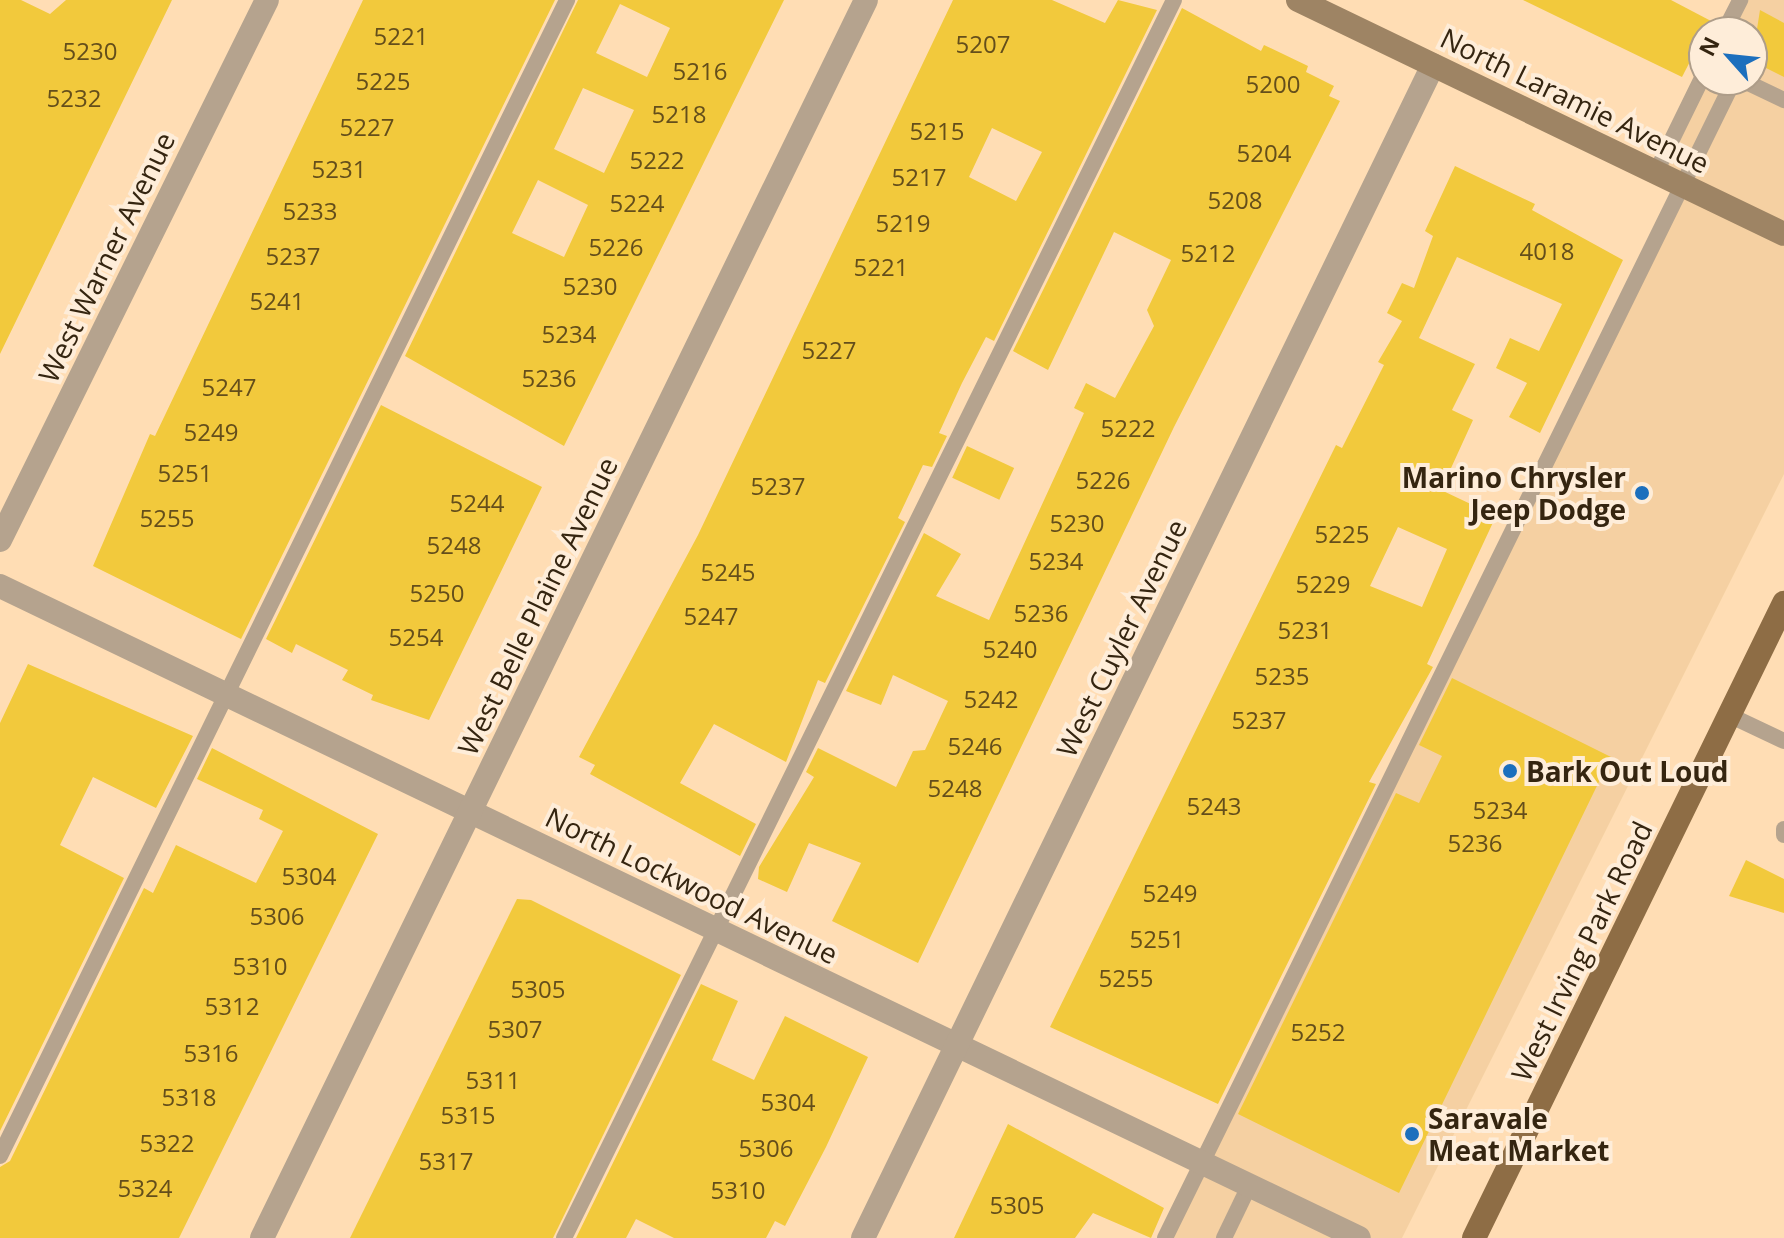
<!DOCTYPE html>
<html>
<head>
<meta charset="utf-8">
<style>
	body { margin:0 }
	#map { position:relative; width:1784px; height:1238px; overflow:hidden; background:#ffddb4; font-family:"Open Sans",sans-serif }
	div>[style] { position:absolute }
	.built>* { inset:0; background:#f5d0a2 }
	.building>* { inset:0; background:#f2c93c; transform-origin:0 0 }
	.lane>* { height:16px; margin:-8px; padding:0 8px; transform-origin:8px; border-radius:8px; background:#b5a38e }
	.street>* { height:24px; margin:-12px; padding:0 12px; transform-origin:12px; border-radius:12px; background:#b5a38e }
	.secondary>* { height:24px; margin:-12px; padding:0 12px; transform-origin:12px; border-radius:12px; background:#9e8464 }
	.primary>* { height:24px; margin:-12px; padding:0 12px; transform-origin:12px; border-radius:12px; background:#8e6d45 }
	.dots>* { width:22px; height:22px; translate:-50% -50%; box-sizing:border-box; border:4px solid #feedd9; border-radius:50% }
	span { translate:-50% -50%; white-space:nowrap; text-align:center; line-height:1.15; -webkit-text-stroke:8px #feedd9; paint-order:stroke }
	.number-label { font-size:24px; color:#644e1b }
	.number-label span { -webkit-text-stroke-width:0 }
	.street-label { font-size:28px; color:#352510 }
	.poi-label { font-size:28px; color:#352510; font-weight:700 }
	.right { translate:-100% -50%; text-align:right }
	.left { translate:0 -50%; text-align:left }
	.north { position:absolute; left:1688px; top:16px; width:80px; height:80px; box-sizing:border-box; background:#feedd9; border:2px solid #ae9d89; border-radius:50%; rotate:297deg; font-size:22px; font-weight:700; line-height:32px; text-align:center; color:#352510 }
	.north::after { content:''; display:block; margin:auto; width:28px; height:36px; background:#1c6fbd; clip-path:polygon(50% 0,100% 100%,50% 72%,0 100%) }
</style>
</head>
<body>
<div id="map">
	<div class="built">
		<div style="clip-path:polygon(1745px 0,1784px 0,1784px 474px,1402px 1238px,1171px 1238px,1686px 183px,1662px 169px,1706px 80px,1752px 80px,1752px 32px,1729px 32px)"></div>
	</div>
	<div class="building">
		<div style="clip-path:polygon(0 0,21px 0,50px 14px,66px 0,172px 0,0 354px)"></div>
		<div style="clip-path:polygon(363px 0,555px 0,241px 639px,93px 566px,150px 434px,155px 436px)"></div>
		<div style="clip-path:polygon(evenodd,578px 0,784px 0,564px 446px,405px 356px,578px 0,620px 4px,670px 28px,647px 77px,596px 53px,620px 4px,578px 0,583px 88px,634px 110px,604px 173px,554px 149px,583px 88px,578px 0,538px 180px,588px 205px,564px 257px,512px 233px,538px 180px)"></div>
		<div style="clip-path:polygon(evenodd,953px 0,1052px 0,1105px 23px,1118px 0,1157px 10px,994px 341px,986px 337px,962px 383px,939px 433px,947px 436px,932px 467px,923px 465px,898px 518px,905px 522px,825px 683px,818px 680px,786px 762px,714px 724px,680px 783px,756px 824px,740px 856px,590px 774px,595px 765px,579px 757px,698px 535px,953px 0,992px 128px,1042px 152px,1016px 201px,969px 177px,992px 128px)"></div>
		<div style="clip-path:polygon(1523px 0,1671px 0,1711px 21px,1682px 77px)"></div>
		<div style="clip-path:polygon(1182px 8px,1261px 51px,1264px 45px,1308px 66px,1306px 72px,1334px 86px,1329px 96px,1340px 101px,1174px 427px,918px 963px,832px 921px,861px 863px,809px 843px,787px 892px,758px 879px,759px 867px,814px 777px,806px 772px,818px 748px,896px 787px,913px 751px,925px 750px,948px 701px,893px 675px,881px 705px,846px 691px,924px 533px,961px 554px,936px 596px,989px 620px,1084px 413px,1074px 408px,1086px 383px,1115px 398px,1154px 326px,1147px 310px,1171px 260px,1114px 232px,1048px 370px,1013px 351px)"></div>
		<div style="clip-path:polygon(1760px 10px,1784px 23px,1784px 77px,1752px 61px)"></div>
		<div style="clip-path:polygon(evenodd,1455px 166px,1535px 204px,1532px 210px,1623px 260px,1540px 433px,1509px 417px,1527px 383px,1496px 368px,1510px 338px,1539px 351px,1562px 304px,1457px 257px,1419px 338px,1475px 364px,1452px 410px,1473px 420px,1441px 490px,1496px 516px,1427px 664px,1433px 667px,1369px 782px,1376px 784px,1218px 1104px,1050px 1027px,1336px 445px,1342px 448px,1384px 365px,1378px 362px,1402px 321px,1387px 313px,1402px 283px,1414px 288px,1433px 236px,1425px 231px,1455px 166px,1398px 527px,1447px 549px,1422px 607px,1370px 586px,1398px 527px)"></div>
		<div style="clip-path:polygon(381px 405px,542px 487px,429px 720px,371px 700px,373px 695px,342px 680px,348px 670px,296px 644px,292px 653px,266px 639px)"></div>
		<div style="left:967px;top:446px;width:52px;height:35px;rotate:25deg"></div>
		<div style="clip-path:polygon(28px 664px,193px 736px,156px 808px,93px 777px,60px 845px,124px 878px,0 1131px,0 723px)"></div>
		<div style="clip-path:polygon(1452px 678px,1611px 757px,1399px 1193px,1238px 1114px,1396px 793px,1419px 803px,1442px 756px,1419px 745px)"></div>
		<div style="clip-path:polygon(212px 748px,378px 834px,179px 1238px,0 1238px,0 1167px,10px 1161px,144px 888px,153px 893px,176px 845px,256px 883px,283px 831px,259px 819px,263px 810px,197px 779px)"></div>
		<div style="clip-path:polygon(1746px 860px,1784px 879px,1784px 913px,1729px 896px)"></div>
		<div style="clip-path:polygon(517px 899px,531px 900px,681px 975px,553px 1238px,350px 1238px)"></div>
		<div style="clip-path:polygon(701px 984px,738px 1001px,712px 1060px,754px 1080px,785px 1016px,868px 1057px,826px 1147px,785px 1226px,775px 1221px,766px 1238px,674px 1238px,636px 1219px,626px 1238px,576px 1238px)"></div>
		<div style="clip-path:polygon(1008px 1124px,1164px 1208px,1151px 1238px,1093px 1213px,1075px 1238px,954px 1238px)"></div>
	</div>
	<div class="lane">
		<div style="left:1724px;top:32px;width:36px;rotate:-63deg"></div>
		<div style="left:1742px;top:80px;width:47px;rotate:25.5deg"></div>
		<div style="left:1656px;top:172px;width:109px;rotate:-63.9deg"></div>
		<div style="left:1729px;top:715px;width:61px;rotate:25.3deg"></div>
		<div style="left:1784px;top:829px;width:6px;rotate:90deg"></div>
		<div style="left:0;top:1156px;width:1288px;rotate:-63.87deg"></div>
		<div style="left:564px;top:1238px;width:1380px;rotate:-63.77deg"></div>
		<div style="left:1165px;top:1238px;width:1290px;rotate:-63.83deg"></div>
		<div style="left:1224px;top:1238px;width:58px;rotate:-64.3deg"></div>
	</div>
	<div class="street">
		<div style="left:0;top:540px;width:602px;rotate:-63.69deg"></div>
		<div style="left:0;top:586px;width:1507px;rotate:25.63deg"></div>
		<div style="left:262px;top:1238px;width:1377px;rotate:-63.99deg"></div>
		<div style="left:863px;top:1238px;width:1304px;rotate:-64.08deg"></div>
	</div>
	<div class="secondary">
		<div style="left:1298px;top:0;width:539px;rotate:25.71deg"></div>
	</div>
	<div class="primary">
		<div style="left:1474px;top:1238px;width:707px;rotate:-63.98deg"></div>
	</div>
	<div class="dots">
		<div style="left:1642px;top:493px;background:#1c6fbd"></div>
		<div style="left:1510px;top:771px;background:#1c6fbd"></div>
		<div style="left:1412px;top:1134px;background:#1c6fbd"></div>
	</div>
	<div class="number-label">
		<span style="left:401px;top:36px">5221</span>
		<span style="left:983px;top:44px">5207</span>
		<span style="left:90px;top:51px">5230</span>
		<span style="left:700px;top:71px">5216</span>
		<span style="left:383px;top:81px">5225</span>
		<span style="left:1273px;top:84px">5200</span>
		<span style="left:74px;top:98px">5232</span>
		<span style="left:679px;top:114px">5218</span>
		<span style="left:367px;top:127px">5227</span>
		<span style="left:937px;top:131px">5215</span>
		<span style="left:1264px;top:153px">5204</span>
		<span style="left:657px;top:160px">5222</span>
		<span style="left:339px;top:169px">5231</span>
		<span style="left:919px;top:177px">5217</span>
		<span style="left:1235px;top:200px">5208</span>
		<span style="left:637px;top:203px">5224</span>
		<span style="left:310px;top:211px">5233</span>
		<span style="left:903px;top:223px">5219</span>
		<span style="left:616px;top:247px">5226</span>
		<span style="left:1547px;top:251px">4018</span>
		<span style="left:1208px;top:253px">5212</span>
		<span style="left:293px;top:256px">5237</span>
		<span style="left:881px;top:267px">5221</span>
		<span style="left:590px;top:286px">5230</span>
		<span style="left:277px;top:301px">5241</span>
		<span style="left:569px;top:334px">5234</span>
		<span style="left:829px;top:350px">5227</span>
		<span style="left:549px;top:378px">5236</span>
		<span style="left:229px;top:387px">5247</span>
		<span style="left:1128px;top:428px">5222</span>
		<span style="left:211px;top:432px">5249</span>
		<span style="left:185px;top:473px">5251</span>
		<span style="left:1103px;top:480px">5226</span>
		<span style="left:778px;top:486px">5237</span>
		<span style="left:477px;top:503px">5244</span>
		<span style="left:167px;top:518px">5255</span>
		<span style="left:1077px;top:523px">5230</span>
		<span style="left:1342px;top:534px">5225</span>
		<span style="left:454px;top:545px">5248</span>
		<span style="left:1056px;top:561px">5234</span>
		<span style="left:728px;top:572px">5245</span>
		<span style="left:1323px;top:584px">5229</span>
		<span style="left:437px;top:593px">5250</span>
		<span style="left:1041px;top:613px">5236</span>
		<span style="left:711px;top:616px">5247</span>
		<span style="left:1305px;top:630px">5231</span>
		<span style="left:416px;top:637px">5254</span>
		<span style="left:1010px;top:649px">5240</span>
		<span style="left:1282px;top:676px">5235</span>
		<span style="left:991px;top:699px">5242</span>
		<span style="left:1259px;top:720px">5237</span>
		<span style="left:975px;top:746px">5246</span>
		<span style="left:955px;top:788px">5248</span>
		<span style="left:1214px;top:806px">5243</span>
		<span style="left:1500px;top:810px">5234</span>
		<span style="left:1475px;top:843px">5236</span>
		<span style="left:309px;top:876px">5304</span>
		<span style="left:1170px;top:893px">5249</span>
		<span style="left:277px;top:916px">5306</span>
		<span style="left:1157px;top:939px">5251</span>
		<span style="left:260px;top:966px">5310</span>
		<span style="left:1126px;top:978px">5255</span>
		<span style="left:538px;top:989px">5305</span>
		<span style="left:232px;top:1006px">5312</span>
		<span style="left:515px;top:1029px">5307</span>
		<span style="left:1318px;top:1032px">5252</span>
		<span style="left:211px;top:1053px">5316</span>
		<span style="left:493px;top:1080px">5311</span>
		<span style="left:189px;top:1097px">5318</span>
		<span style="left:788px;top:1102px">5304</span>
		<span style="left:468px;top:1115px">5315</span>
		<span style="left:167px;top:1143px">5322</span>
		<span style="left:766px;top:1148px">5306</span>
		<span style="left:446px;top:1161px">5317</span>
		<span style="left:145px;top:1188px">5324</span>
		<span style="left:738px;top:1190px">5310</span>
		<span style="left:1017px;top:1205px">5305</span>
	</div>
	<div class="street-label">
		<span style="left:1575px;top:100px;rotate:26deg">North Laramie Avenue</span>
		<span style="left:106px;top:257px;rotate:-64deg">West Warner Avenue</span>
		<span style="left:537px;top:606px;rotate:-64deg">West Belle Plaine Avenue</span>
		<span style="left:1121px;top:638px;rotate:-64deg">West Cuyler Avenue</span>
		<span style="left:692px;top:885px;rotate:26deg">North Lockwood Avenue</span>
		<span style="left:1581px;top:951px;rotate:-64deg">West Irving Park Road</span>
	</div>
	<div class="poi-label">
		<span class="right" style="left:1626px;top:493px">Marino Chrysler<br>Jeep Dodge</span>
		<span class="left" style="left:1526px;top:771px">Bark Out Loud</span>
		<span class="left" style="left:1428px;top:1134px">Saravale<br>Meat Market</span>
	</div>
	<div class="north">N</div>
</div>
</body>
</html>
